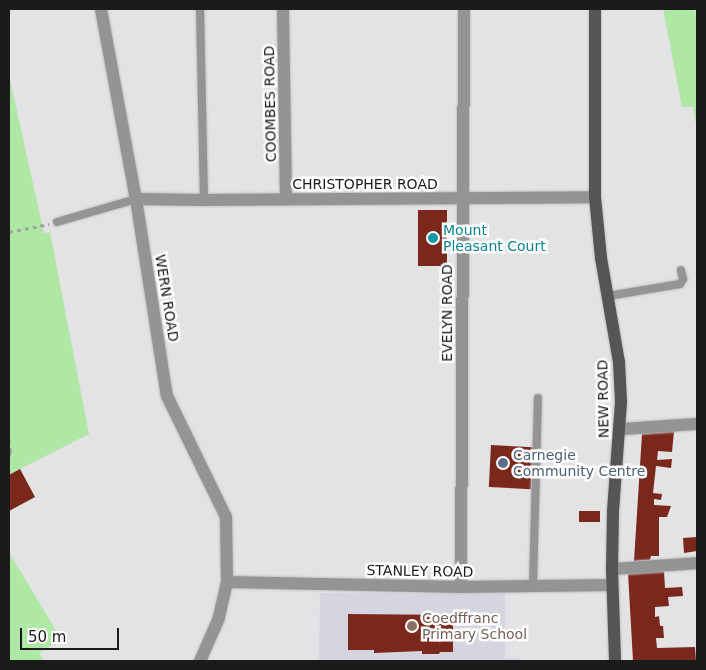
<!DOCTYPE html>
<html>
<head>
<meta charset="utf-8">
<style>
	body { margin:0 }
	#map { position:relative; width:706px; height:670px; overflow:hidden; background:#e3e3e5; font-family:"DejaVu Sans",sans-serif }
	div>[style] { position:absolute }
	.built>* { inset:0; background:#d4d5de }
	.green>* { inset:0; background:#afe7a5 }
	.building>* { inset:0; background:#7a281c; transform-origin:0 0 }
	.path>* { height:2.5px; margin-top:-1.25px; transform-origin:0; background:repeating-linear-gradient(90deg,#a4a4a5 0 4px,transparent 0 8px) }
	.roads { filter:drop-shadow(0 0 1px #bfbfc1) drop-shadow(0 0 1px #bfbfc1) }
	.service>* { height:8px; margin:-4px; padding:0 4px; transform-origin:4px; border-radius:4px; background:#959494 }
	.minor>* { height:12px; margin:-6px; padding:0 6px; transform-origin:6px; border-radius:6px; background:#959494 }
	.tertiary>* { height:12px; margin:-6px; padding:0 6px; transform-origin:6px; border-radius:6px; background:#959494 }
	.primary>* { height:12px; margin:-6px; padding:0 6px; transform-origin:6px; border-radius:6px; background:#565454 }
	.dots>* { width:14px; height:14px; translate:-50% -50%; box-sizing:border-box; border:2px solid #fff; border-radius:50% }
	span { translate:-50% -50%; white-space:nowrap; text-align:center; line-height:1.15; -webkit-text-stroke:5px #fff; paint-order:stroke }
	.street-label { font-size:14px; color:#1b1b1c }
	.culture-label { font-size:14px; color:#0d838f }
	.left { translate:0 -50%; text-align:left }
	.service-label { font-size:14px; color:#4e5e75 }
	.education-label { font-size:14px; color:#785e54 }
	.frame { position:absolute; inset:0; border:10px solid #1b1b1c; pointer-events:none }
	.scale { position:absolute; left:20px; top:628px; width:99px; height:22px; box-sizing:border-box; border:2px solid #1b1b1c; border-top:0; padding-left:6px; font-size:15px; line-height:18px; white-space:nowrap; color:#1b1b1c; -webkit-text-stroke:4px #fff; paint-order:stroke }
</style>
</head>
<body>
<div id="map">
	<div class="built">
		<div style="clip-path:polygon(320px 593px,505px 594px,505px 658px,519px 658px,519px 661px,319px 661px)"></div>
	</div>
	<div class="green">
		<div style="clip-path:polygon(663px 9px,695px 9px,697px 22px,697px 130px,693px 107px,682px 107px)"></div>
		<div style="clip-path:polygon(9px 75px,44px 233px,50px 232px,89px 434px,20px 469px,35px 497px,9px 511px)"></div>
		<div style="clip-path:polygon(9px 552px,61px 639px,39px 653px,44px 661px,9px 661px)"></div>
	</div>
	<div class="building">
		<div style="left:418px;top:210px;width:29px;height:56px"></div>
		<div style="clip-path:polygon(674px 431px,672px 452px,658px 451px,657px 460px,672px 459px,671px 468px,656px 466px,653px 493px,662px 494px,661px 500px,654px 499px,654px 505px,671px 506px,667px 517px,659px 517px,659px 556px,651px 556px,650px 560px,634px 561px,642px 434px)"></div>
		<div style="left:491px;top:445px;width:42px;height:42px;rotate:3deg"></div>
		<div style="clip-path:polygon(20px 469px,35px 497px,9px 511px,9px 475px)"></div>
		<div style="left:600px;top:511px;width:11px;height:21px;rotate:90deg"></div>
		<div style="clip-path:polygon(697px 537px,697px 551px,684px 553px,683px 538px)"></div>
		<div style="clip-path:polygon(664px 571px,665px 588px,682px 587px,683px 596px,668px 597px,669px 606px,655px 607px,655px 617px,659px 616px,660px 626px,663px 626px,664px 638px,656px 638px,657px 648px,695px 647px,696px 661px,633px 661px,628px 573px)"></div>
		<div style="clip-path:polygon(348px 614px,453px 615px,453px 652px,440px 652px,439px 654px,422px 654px,422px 651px,374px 653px,374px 650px,348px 650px)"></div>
	</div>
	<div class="path">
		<div style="left:9px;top:232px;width:41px;rotate:-11.3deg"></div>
		<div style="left:9px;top:440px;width:12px;rotate:81deg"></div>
		<div style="left:11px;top:452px;width:5px;rotate:112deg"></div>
	</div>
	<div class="roads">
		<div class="service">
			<div style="left:200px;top:9px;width:191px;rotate:88.8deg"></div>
			<div style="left:57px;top:222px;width:82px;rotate:-16.2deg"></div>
			<div style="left:608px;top:296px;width:73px;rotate:-9.5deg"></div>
			<div style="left:680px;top:284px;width:6px;rotate:-59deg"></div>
			<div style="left:683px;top:279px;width:9px;rotate:-103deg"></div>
			<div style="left:533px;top:586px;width:188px;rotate:-88.5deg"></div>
		</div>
		<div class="minor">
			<div style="left:283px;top:9px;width:190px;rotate:89.1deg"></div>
			<div style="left:136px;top:199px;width:68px;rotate:0.8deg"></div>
			<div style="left:204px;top:200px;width:391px;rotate:-0.4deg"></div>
			<div style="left:621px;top:429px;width:76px;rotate:-3.8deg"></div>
			<div style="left:612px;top:569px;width:85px;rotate:-4deg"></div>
			<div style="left:227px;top:582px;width:234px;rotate:1.2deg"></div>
			<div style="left:461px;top:587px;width:151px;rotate:-0.8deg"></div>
			<div style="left:461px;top:587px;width:578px;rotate:-89.7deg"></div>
		</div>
		<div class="tertiary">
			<div style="left:101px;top:9px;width:193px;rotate:79.6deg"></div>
			<div style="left:136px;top:199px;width:199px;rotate:81.1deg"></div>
			<div style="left:167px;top:396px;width:135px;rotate:64deg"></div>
			<div style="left:226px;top:517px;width:65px;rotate:89.1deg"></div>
			<div style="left:227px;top:582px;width:37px;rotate:103deg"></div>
			<div style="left:219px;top:618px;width:47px;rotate:113.8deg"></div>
		</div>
		<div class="primary">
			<div style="left:595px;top:9px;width:188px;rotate:90deg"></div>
			<div style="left:595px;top:197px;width:61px;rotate:84.4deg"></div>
			<div style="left:601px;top:258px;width:106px;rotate:80.2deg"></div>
			<div style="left:619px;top:362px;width:40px;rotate:87.1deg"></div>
			<div style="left:621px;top:402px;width:110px;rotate:94.2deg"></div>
			<div style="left:613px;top:512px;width:57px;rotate:91deg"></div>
			<div style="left:612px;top:569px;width:92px;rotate:88.1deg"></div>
		</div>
	</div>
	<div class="dots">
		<div style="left:433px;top:238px;background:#0f9aa8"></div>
		<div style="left:503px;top:463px;background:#5c6f8a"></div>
		<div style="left:412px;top:626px;background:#8d6e63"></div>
	</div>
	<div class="street-label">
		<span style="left:270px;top:104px;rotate:-91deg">COOMBES ROAD</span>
		<span style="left:365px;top:184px">CHRISTOPHER ROAD</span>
		<span style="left:167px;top:298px;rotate:81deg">WERN ROAD</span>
		<span style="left:447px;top:313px;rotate:-90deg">EVELYN ROAD</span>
		<span style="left:603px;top:399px;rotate:-91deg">NEW ROAD</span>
		<span style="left:420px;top:571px;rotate:1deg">STANLEY ROAD</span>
	</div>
	<div class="culture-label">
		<span class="left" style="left:443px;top:238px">Mount<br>Pleasant Court</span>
	</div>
	<div class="service-label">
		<span class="left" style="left:513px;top:463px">Carnegie<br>Community Centre</span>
	</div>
	<div class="education-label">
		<span class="left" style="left:422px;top:626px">Coedffranc<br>Primary School</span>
	</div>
	<div class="frame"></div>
	<div class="scale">50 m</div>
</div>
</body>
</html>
